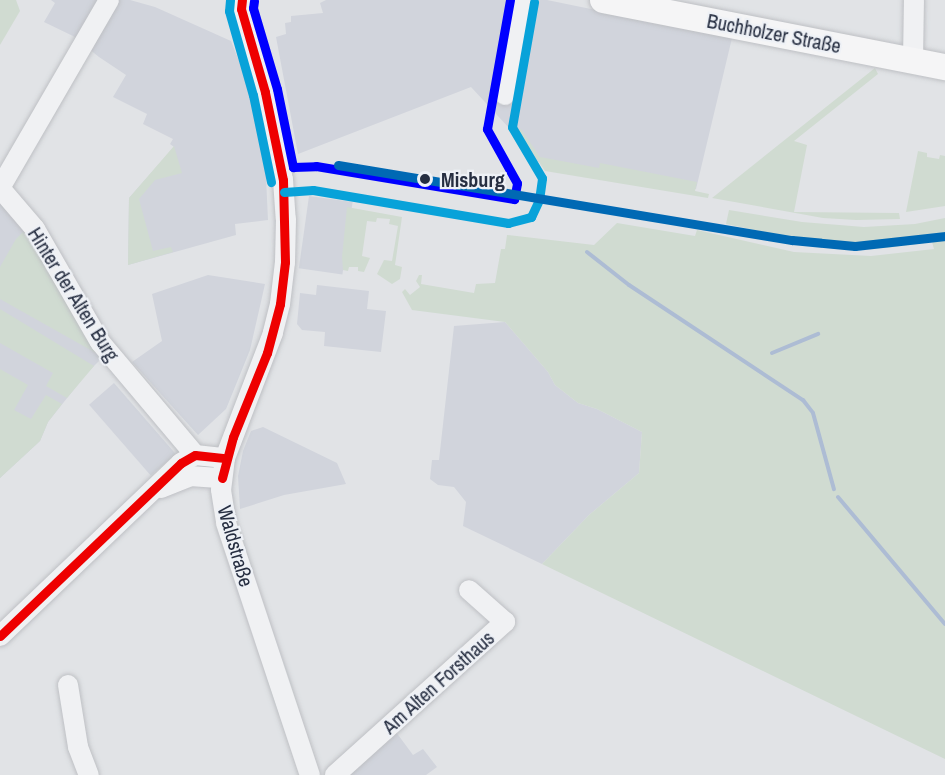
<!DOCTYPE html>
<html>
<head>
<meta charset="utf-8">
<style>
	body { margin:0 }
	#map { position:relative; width:945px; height:775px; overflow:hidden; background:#e1e3e6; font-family:"Archivo Narrow",sans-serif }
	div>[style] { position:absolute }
	.built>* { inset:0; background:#d1d4dc; transform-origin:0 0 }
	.green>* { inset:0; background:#d0dbd1 }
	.stream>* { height:4px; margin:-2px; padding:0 2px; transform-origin:2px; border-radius:2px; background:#adbcd4 }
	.roads { filter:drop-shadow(0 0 2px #bec0c4) drop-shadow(0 0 2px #bec0c4) }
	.minor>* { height:20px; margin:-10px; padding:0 10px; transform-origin:10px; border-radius:10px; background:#f0f1f3 }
	.major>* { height:26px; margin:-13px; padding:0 13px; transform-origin:13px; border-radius:13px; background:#f5f5f6 }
	.bus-1>* { height:9px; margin:-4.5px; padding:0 4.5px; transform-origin:4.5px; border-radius:4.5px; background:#e00 }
	.bus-2>* { height:9px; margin:-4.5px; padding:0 4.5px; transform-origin:4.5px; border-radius:4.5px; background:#08a2d9 }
	.bus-3>* { height:9px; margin:-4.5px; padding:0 4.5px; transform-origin:4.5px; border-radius:4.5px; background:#00f }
	.tram-1>* { height:9px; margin:-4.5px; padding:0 4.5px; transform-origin:4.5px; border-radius:4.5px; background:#0069b4 }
	.dots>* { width:16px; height:16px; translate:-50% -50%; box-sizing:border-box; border:3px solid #eef1f6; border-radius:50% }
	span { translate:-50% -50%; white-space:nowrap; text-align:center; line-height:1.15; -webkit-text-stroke:4.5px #eef1f6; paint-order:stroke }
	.street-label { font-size:20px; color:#262e41 }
	.stop-label { font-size:20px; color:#262e41; font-weight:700 }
	.left { translate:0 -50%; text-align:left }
</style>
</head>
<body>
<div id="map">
	<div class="built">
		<div style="clip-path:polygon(51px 0,130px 0,155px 7px,231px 41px,253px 96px,265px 156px,268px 220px,235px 224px,236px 235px,128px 265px,129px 198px,174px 147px,170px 144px,173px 139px,143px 124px,147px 114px,113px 97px,126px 75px,99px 57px,73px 36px,44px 22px,55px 3px)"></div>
		<div style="clip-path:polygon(326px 0,547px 0,732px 38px,696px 189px,532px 161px,510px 129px,471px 87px,298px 154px,276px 37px,286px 34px,285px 23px,291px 22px,291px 16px,323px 13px,320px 3px)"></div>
		<div style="left:309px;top:196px;width:44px;height:73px;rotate:8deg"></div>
		<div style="clip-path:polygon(0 199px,25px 226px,105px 355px,87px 373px,48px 422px,40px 441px,0 478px)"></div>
		<div style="clip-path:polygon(208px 275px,265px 284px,250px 350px,226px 409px,198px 435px,132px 362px,162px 341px,152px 294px)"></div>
		<div style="clip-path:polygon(317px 285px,369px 291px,367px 309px,386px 311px,381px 352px,324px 346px,325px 332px,302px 330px,297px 324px,300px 293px,316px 295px)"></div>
		<div style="clip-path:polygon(505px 322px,548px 372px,555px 385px,578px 403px,597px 409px,642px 432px,639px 473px,589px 515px,542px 564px,463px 526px,466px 502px,454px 487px,438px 485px,430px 479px,432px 460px,439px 460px,454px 326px)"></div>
		<div style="left:114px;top:383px;width:94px;height:33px;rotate:49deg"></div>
		<div style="clip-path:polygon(263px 427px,337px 463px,346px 484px,284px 495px,240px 509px,238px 476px,243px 451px,251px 431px)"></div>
		<div style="clip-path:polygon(393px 728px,413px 755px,423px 749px,437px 767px,426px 775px,342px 775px)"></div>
	</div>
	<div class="green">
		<div style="clip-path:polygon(0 0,16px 0,20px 11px,0 45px)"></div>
		<div style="clip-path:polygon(875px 68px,878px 74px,794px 141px,807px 145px,794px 212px,899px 213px,900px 219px,856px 220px,823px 218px,712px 198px)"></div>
		<div style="clip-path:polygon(521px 129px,540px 157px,599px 168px,600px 163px,697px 182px,695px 191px,709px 194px,708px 198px,545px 171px,518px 131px)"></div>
		<div style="clip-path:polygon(174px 146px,182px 173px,155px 180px,139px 199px,153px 251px,171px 247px,173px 252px,128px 265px,129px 198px)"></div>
		<div style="clip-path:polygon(918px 151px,927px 153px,927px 157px,939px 159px,940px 155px,945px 156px,945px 206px,906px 212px)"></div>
		<div style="clip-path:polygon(347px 207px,402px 217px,395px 265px,402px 267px,400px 279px,392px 284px,377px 274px,384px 260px,392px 261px,398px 226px,389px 224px,390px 219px,377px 218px,376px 222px,367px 221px,362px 256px,370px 258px,364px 272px,358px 271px,358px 267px,349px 267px,348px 271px,343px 270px,342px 257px)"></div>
		<div style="clip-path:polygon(729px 210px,802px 222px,864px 227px,915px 224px,945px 218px,945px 759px,542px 564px,589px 515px,639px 473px,642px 432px,597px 409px,578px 403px,555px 385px,548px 372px,505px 322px,412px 310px,402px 292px,405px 289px,410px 295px,420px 287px,416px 281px,419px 275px,422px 275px,421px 284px,474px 293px,476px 284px,495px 283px,501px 249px,505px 249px,507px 235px,594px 245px,617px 223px,695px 236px,697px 230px,794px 252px,871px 256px,934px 249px,932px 242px,887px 248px,849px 249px,773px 240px,773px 234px,726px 224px)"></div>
		<div style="clip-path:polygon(27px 228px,103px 357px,0 299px,0 267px,16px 239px)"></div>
		<div style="clip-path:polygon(0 309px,94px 366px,67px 398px,46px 386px,53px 373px,0 343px)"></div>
		<div style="clip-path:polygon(0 369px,28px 385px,14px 410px,31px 419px,46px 395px,62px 404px,48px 422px,40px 441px,0 478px)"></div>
	</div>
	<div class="stream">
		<div style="left:587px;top:252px;width:53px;rotate:38.2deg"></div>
		<div style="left:629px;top:285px;width:209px;rotate:33.5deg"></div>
		<div style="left:803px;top:400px;width:16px;rotate:52deg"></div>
		<div style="left:813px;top:413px;width:79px;rotate:74.6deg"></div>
		<div style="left:772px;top:353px;width:50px;rotate:-22.4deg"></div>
		<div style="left:838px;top:497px;width:166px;rotate:49.9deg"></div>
	</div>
	<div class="roads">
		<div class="minor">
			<div style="left:242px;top:0;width:9px;rotate:96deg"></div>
			<div style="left:241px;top:9px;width:86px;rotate:73.9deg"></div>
			<div style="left:265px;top:92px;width:90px;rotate:78.4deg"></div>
			<div style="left:283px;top:180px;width:39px;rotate:86deg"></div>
			<div style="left:286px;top:219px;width:43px;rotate:91.3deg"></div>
			<div style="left:285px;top:262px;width:42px;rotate:96.8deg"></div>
			<div style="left:280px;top:304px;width:30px;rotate:104deg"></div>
			<div style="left:273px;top:333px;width:134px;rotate:111deg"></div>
			<div style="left:225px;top:458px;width:32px;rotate:97deg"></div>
			<div style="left:221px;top:490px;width:33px;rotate:81deg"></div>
			<div style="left:226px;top:523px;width:266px;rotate:71.6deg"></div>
			<div style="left:913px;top:61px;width:61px;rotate:-89.1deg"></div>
			<div style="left:505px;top:95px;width:97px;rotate:-79.9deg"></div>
			<div style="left:0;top:188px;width:54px;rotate:49.5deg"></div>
			<div style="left:35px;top:229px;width:130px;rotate:60.1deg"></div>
			<div style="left:100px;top:342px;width:148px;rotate:49.9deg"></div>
			<div style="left:0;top:188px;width:217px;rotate:-59.9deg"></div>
			<div style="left:161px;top:488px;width:31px;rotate:-22deg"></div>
			<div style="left:190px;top:476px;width:32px;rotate:4deg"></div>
			<div style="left:0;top:636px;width:250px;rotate:-43.7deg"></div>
			<div style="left:181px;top:463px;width:16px;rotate:-30deg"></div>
			<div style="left:195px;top:455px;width:30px;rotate:6deg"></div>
			<div style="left:68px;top:685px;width:63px;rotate:80.8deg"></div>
			<div style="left:78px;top:747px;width:30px;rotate:69deg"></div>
			<div style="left:335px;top:775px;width:229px;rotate:-42deg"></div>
			<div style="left:505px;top:622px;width:48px;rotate:-138.4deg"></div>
		</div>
		<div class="major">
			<div style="left:603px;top:0;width:349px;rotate:11.1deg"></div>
		</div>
	</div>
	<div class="bus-1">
		<div style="left:222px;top:478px;width:42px;rotate:-75deg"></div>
		<div style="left:233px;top:437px;width:91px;rotate:-68deg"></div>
		<div style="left:267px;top:353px;width:51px;rotate:-75.1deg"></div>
		<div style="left:280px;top:304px;width:42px;rotate:-83.2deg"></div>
		<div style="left:285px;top:262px;width:82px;rotate:-91.4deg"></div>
		<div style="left:283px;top:180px;width:90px;rotate:-101.6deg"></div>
		<div style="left:265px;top:92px;width:86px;rotate:-106.1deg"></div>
		<div style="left:241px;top:9px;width:9px;rotate:-84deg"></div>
		<div style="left:0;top:636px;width:250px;rotate:-43.7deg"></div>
		<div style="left:181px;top:463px;width:16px;rotate:-30deg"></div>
		<div style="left:195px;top:455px;width:30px;rotate:6deg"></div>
	</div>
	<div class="bus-2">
		<div style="left:230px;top:0;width:11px;rotate:95deg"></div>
		<div style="left:229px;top:11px;width:87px;rotate:74.1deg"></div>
		<div style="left:253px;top:95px;width:89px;rotate:78.3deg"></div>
		<div style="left:284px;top:192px;width:29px;rotate:-4deg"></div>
		<div style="left:313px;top:190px;width:198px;rotate:9.6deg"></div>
		<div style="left:508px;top:223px;width:24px;rotate:-15deg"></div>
		<div style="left:531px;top:217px;width:19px;rotate:-65deg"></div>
		<div style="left:539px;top:200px;width:22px;rotate:-82deg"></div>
		<div style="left:542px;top:178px;width:59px;rotate:-120.5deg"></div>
		<div style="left:512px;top:127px;width:127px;rotate:-80deg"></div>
	</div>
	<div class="bus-3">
		<div style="left:254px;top:1px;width:7px;rotate:98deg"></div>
		<div style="left:253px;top:8px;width:84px;rotate:73.5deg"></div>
		<div style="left:277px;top:89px;width:80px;rotate:78.4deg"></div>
		<div style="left:293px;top:167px;width:23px;rotate:-2deg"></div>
		<div style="left:316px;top:166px;width:201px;rotate:9.5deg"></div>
		<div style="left:514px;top:199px;width:16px;rotate:-79deg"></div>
		<div style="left:517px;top:183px;width:62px;rotate:-119.1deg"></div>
		<div style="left:487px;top:129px;width:131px;rotate:-79.9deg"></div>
	</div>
	<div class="tram-1">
		<div style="left:338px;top:165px;width:460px;rotate:9.4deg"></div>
		<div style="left:792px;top:240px;width:63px;rotate:5.4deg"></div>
		<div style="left:855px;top:246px;width:91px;rotate:-6.3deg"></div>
	</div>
	<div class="dots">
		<div style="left:425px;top:179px;background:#262e41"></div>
	</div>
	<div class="street-label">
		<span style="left:774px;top:33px;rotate:11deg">Buchholzer Straße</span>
		<span style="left:74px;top:294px;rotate:58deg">Hinter der Alten Burg</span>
		<span style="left:236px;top:546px;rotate:74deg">Waldstraße</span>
		<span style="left:438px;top:682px;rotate:-42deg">Am Alten Forsthaus</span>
	</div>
	<div class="stop-label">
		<span class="left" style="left:441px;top:179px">Misburg</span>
	</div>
</div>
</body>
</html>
